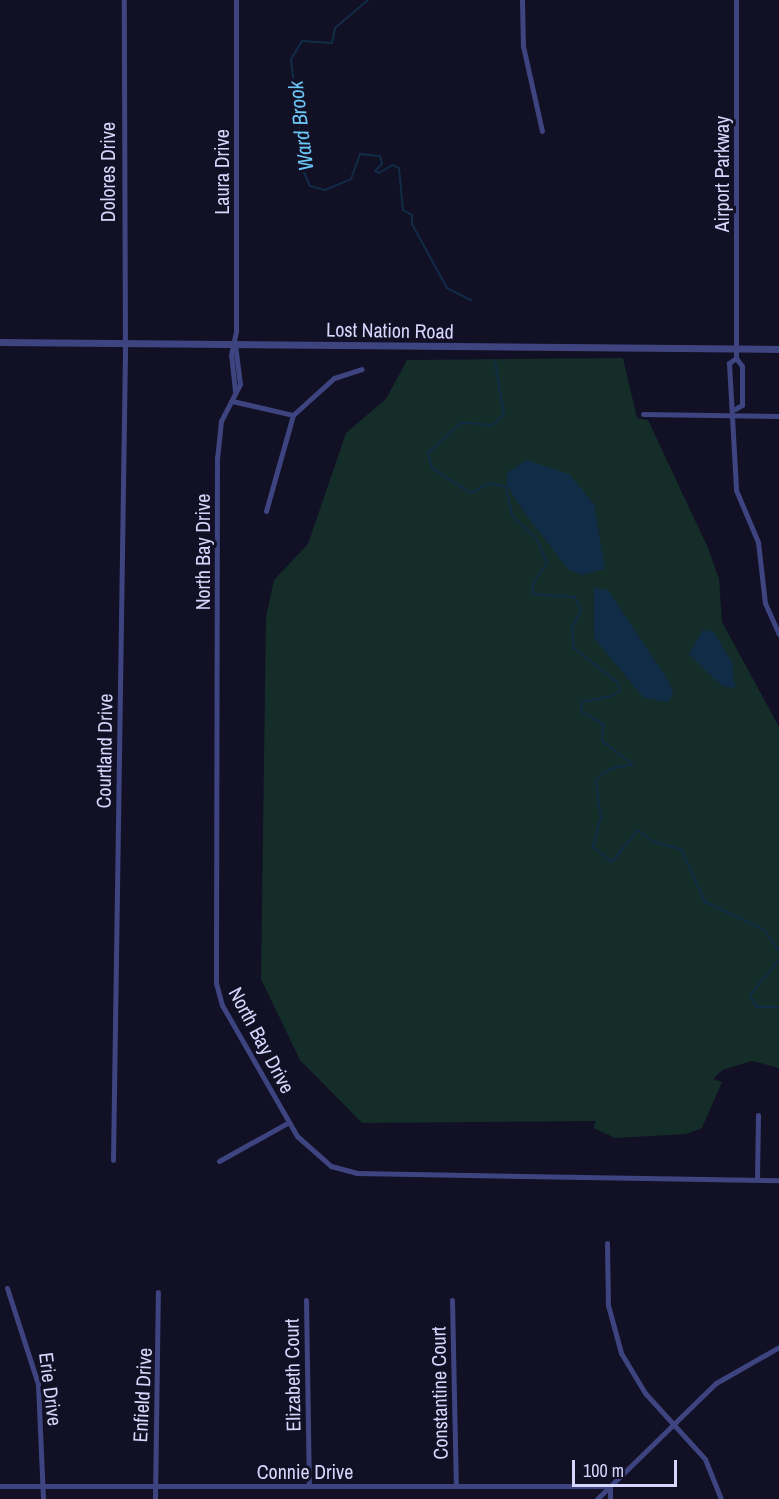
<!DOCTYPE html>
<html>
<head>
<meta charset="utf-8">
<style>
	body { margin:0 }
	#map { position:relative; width:779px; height:1499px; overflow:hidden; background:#111024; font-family:"Archivo Narrow",sans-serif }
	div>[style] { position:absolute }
	.green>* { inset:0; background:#142d29 }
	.water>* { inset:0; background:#112c47 }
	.stream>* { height:2px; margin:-1px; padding:0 1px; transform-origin:1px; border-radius:1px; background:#112c47 }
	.minor>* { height:5px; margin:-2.5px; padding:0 2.5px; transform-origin:2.5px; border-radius:2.5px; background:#3e4480 }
	.tertiary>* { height:7px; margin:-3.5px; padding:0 3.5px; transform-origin:3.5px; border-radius:3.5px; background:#3e4480 }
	span { translate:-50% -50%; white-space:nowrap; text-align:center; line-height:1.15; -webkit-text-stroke:6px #111024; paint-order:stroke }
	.street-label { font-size:20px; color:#d6d6fc }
	.water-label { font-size:21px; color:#6bc6f5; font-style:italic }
	.scale { position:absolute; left:572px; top:1460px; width:105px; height:27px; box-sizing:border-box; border:3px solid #d6d6fc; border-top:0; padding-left:8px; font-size:18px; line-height:21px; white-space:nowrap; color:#d6d6fc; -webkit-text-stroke:4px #111024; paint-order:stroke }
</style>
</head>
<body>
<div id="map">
	<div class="green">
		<div style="clip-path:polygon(623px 358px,637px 418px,648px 420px,708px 548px,719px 579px,722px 622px,779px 727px,779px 1068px,752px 1061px,722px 1070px,713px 1079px,722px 1082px,702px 1128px,686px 1134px,615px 1138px,593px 1128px,596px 1121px,362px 1123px,300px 1060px,261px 979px,266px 617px,274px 580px,308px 544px,346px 433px,386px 399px,407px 360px)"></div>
	</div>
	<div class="water">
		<div style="clip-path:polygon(527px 460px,569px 474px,594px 504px,605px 569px,581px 575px,568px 569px,521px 508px,507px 485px,507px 473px)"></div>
		<div style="clip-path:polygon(594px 588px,608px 590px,669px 682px,673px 694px,668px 702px,644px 698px,594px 638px)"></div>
		<div style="clip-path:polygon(703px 630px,713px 631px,732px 662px,735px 688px,722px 686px,689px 654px)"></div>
	</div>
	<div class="stream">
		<div style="left:368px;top:0;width:43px;rotate:139.7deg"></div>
		<div style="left:335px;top:28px;width:15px;rotate:101deg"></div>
		<div style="left:332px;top:43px;width:30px;rotate:-176deg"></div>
		<div style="left:302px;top:41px;width:21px;rotate:121deg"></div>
		<div style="left:291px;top:59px;width:114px;rotate:83.4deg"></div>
		<div style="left:304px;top:172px;width:15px;rotate:67deg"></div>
		<div style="left:310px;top:186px;width:16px;rotate:15deg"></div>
		<div style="left:325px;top:190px;width:28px;rotate:-23deg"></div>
		<div style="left:351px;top:179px;width:27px;rotate:-70deg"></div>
		<div style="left:360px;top:154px;width:20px;rotate:6deg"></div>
		<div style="left:380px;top:156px;width:8px;rotate:76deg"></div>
		<div style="left:382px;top:164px;width:10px;rotate:135deg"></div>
		<div style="left:375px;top:171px;width:4px;rotate:27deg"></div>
		<div style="left:379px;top:173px;width:16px;rotate:-30deg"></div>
		<div style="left:393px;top:165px;width:7px;rotate:27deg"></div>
		<div style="left:399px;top:168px;width:42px;rotate:84.6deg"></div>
		<div style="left:403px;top:210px;width:10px;rotate:29deg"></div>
		<div style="left:412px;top:215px;width:9px;rotate:90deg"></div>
		<div style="left:412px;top:224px;width:73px;rotate:61.3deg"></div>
		<div style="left:447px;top:288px;width:27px;rotate:27deg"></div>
		<div style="left:495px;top:362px;width:53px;rotate:80.2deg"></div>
		<div style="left:504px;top:414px;width:16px;rotate:137deg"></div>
		<div style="left:492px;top:425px;width:31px;rotate:-176deg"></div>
		<div style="left:461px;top:423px;width:45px;rotate:137.7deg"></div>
		<div style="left:428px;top:453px;width:16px;rotate:75deg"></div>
		<div style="left:432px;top:468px;width:46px;rotate:32.7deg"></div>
		<div style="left:471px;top:493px;width:21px;rotate:-28deg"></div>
		<div style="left:490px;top:483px;width:16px;rotate:14deg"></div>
		<div style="left:506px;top:487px;width:30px;rotate:78deg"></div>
		<div style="left:512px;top:516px;width:33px;rotate:43deg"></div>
		<div style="left:536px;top:538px;width:27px;rotate:66deg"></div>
		<div style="left:547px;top:563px;width:25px;rotate:124deg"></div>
		<div style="left:533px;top:584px;width:10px;rotate:90deg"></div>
		<div style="left:533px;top:594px;width:42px;rotate:4.1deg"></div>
		<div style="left:575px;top:597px;width:15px;rotate:67deg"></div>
		<div style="left:581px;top:611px;width:18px;rotate:119deg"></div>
		<div style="left:572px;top:627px;width:21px;rotate:85deg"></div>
		<div style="left:574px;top:648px;width:56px;rotate:38.5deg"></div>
		<div style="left:618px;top:683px;width:7px;rotate:74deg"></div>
		<div style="left:620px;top:690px;width:10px;rotate:143deg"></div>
		<div style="left:612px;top:696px;width:31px;rotate:169deg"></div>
		<div style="left:582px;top:702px;width:9px;rotate:96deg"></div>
		<div style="left:581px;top:711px;width:26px;rotate:31deg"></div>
		<div style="left:603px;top:724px;width:17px;rotate:93deg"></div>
		<div style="left:602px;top:741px;width:38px;rotate:37deg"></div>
		<div style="left:632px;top:764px;width:23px;rotate:167deg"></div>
		<div style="left:610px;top:769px;width:17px;rotate:144deg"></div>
		<div style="left:596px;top:779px;width:38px;rotate:83deg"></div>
		<div style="left:601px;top:817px;width:31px;rotate:105deg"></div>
		<div style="left:593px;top:847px;width:24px;rotate:38deg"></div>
		<div style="left:612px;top:862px;width:41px;rotate:-50.9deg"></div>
		<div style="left:638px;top:830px;width:20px;rotate:37deg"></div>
		<div style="left:654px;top:842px;width:28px;rotate:15deg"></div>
		<div style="left:681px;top:849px;width:58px;rotate:65.6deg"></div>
		<div style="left:705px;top:902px;width:64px;rotate:25deg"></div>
		<div style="left:763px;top:929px;width:27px;rotate:54deg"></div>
		<div style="left:779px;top:960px;width:45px;rotate:129.6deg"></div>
		<div style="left:750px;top:995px;width:14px;rotate:60deg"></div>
		<div style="left:757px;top:1007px;width:22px"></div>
	</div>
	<div class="minor">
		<div style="left:522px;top:0;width:46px;rotate:88.8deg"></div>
		<div style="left:523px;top:46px;width:87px;rotate:77.4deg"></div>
		<div style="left:736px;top:0;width:358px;rotate:90deg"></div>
		<div style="left:235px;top:344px;width:40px;rotate:82.9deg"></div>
		<div style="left:240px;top:384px;width:42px;rotate:117.2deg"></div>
		<div style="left:221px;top:421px;width:36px;rotate:96deg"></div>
		<div style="left:217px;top:457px;width:526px;rotate:90.11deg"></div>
		<div style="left:216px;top:983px;width:23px;rotate:75deg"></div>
		<div style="left:222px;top:1005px;width:151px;rotate:60.2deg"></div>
		<div style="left:297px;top:1136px;width:45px;rotate:41.4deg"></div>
		<div style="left:331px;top:1166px;width:27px;rotate:15deg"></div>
		<div style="left:357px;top:1173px;width:422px;rotate:1deg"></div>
		<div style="left:235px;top:391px;width:36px;rotate:-96deg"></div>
		<div style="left:231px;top:355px;width:25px;rotate:-78deg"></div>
		<div style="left:236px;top:331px;width:331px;rotate:-90deg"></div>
		<div style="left:232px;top:401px;width:63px;rotate:12.9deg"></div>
		<div style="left:735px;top:409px;width:8px;rotate:-30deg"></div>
		<div style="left:742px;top:405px;width:39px;rotate:-90deg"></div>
		<div style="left:742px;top:366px;width:10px;rotate:-127deg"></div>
		<div style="left:736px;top:358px;width:9px;rotate:144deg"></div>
		<div style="left:729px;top:363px;width:127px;rotate:86.8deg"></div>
		<div style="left:736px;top:490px;width:56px;rotate:67.1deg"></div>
		<div style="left:758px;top:542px;width:61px;rotate:83.5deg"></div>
		<div style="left:765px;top:603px;width:34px;rotate:66deg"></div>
		<div style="left:643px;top:414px;width:136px;rotate:0.8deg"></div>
		<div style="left:266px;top:511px;width:100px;rotate:-74.3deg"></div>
		<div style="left:293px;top:415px;width:55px;rotate:-42.1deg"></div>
		<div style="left:334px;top:378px;width:29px;rotate:-18deg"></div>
		<div style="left:113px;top:1160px;width:805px;rotate:-89.15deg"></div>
		<div style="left:125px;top:355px;width:355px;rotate:-90.2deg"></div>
		<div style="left:219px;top:1161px;width:80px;rotate:-29.1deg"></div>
		<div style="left:757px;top:1179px;width:64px;rotate:-89.1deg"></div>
		<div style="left:607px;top:1243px;width:62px;rotate:89.1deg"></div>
		<div style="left:608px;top:1305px;width:50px;rotate:74.8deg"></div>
		<div style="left:621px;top:1353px;width:47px;rotate:59deg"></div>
		<div style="left:645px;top:1393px;width:89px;rotate:47.7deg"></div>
		<div style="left:705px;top:1459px;width:43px;rotate:68.2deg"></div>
		<div style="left:7px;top:1288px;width:101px;rotate:72.1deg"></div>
		<div style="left:38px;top:1384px;width:115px;rotate:87.5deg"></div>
		<div style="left:306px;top:1300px;width:186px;rotate:89.1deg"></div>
		<div style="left:452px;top:1300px;width:186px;rotate:88.8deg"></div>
		<div style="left:0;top:1486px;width:610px"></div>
		<div style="left:610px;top:1486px;width:13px;rotate:90deg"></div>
		<div style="left:155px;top:1499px;width:207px;rotate:-89.2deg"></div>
		<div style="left:597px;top:1499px;width:166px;rotate:-44.3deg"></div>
		<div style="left:716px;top:1383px;width:73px;rotate:-29.7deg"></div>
	</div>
	<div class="tertiary">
		<div style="left:0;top:342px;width:779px;rotate:0.51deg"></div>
	</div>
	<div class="street-label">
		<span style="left:107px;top:172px;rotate:-90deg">Dolores Drive</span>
		<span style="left:221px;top:172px;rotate:-90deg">Laura Drive</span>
		<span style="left:721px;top:174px;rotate:-90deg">Airport Parkway</span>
		<span style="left:390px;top:330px;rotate:1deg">Lost Nation Road</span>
		<span style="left:202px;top:552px;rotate:-90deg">North Bay Drive</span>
		<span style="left:104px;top:751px;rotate:-89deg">Courtland Drive</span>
		<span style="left:262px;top:1040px;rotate:62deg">North Bay Drive</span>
		<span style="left:292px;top:1375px;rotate:-91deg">Elizabeth Court</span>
		<span style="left:51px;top:1389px;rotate:83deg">Erie Drive</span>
		<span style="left:439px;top:1393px;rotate:-91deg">Constantine Court</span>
		<span style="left:142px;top:1395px;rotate:-87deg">Enfield Drive</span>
		<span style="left:305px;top:1471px">Connie Drive</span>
	</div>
	<div class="water-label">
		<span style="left:301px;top:126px;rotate:-97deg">Ward Brook</span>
	</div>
	<div class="scale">100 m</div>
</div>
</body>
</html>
